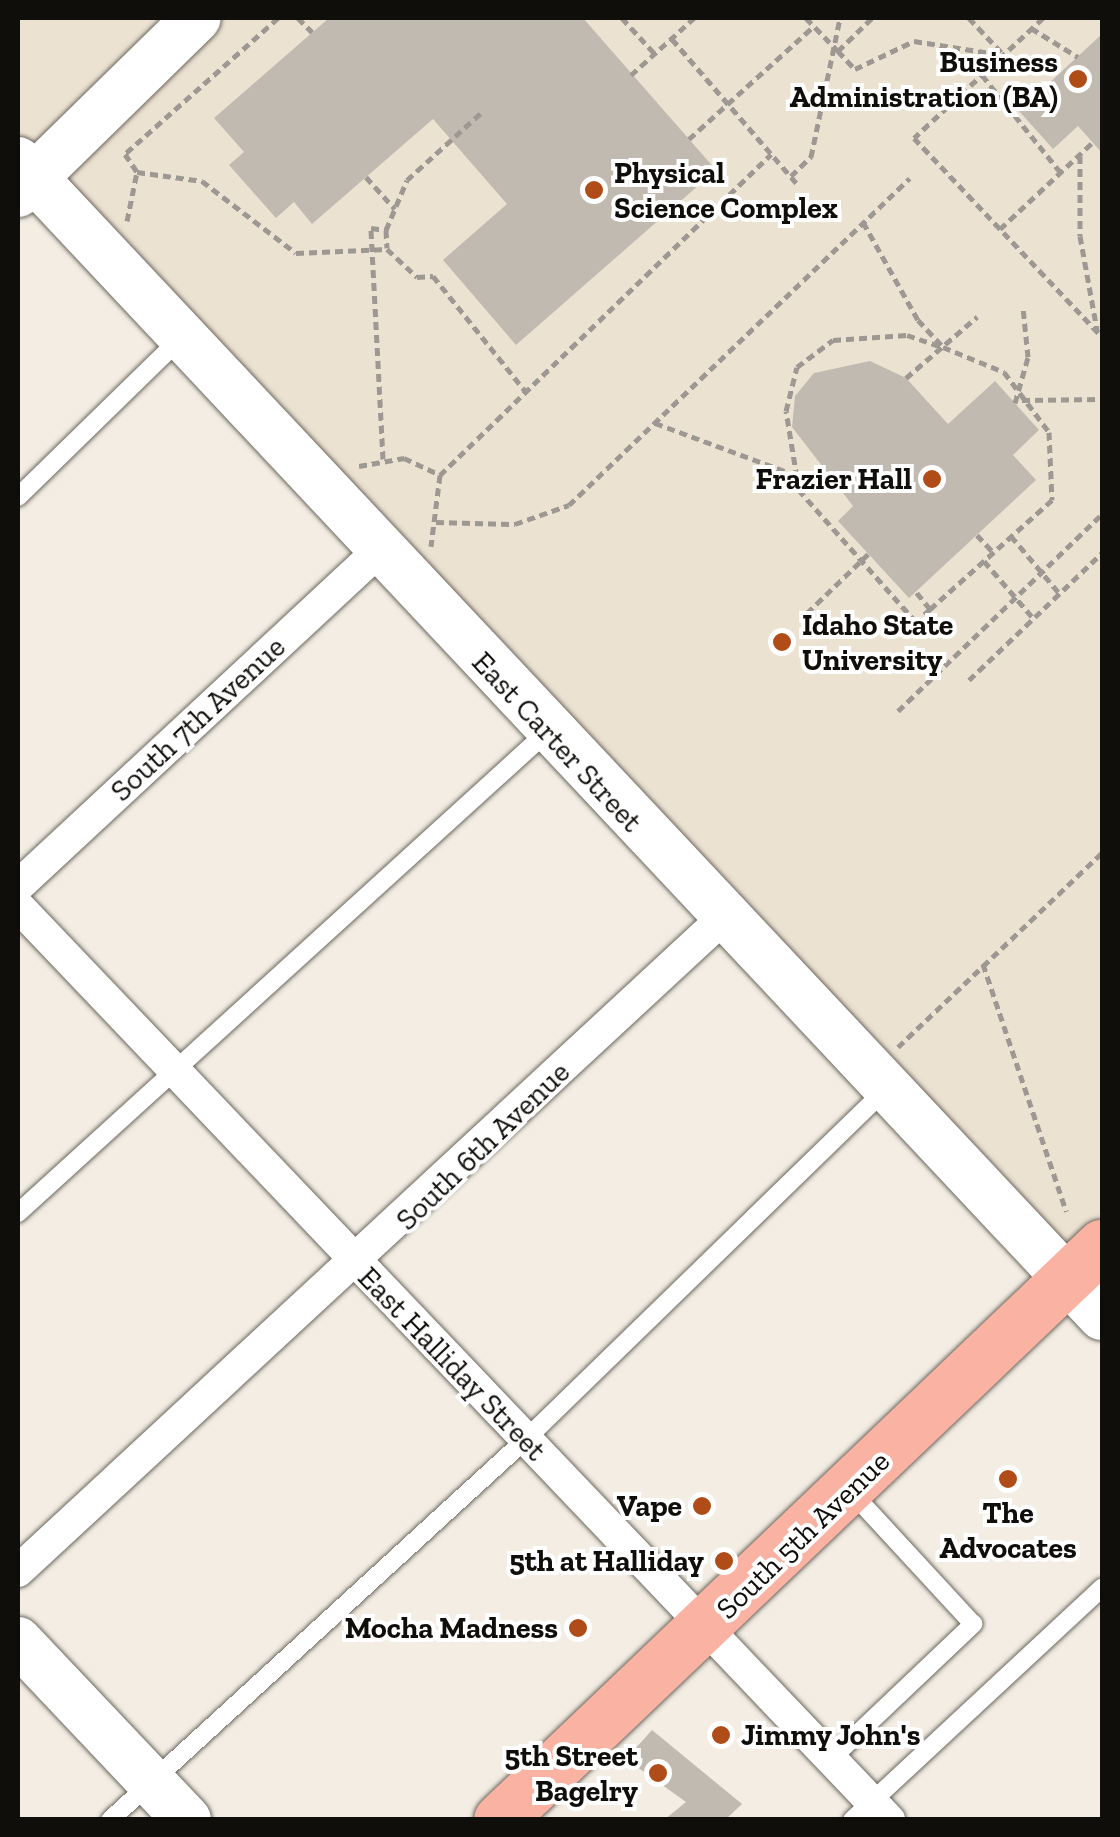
<!DOCTYPE html>
<html>
<head>
<meta charset="utf-8">
<style>
	body { margin:0 }
	#map { position:relative; width:1120px; height:1837px; overflow:hidden; background:#f3ede3; font-family:"Zilla Slab",serif }
	div>[style] { position:absolute }
	.built>* { inset:0; background:#ece2d2 }
	.building>* { inset:0; background:#c1bab1 }
	.path>* { height:5px; margin-top:-2.5px; transform-origin:0; background:repeating-linear-gradient(90deg,#9d9891 0 8px,transparent 0 13px) }
	.roads { filter:drop-shadow(0 0 2px #6c675f) drop-shadow(0 0 2px #6c675f) }
	.lane>* { height:18px; margin:-9px; padding:0 9px; transform-origin:9px; border-radius:9px; background:#fff }
	.street>* { height:32px; margin:-16px; padding:0 16px; transform-origin:16px; border-radius:16px; background:#fff }
	.secondary>* { height:48px; margin:-24px; padding:0 24px; transform-origin:24px; border-radius:24px; background:#fff }
	.primary>* { height:52px; margin:-26px; padding:0 26px; transform-origin:26px; border-radius:26px; background:#fab3a3 }
	.dots>* { width:28px; height:28px; translate:-50% -50%; box-sizing:border-box; border:5px solid #fff; border-radius:50% }
	span { translate:-50% -50%; white-space:nowrap; text-align:center; line-height:1.15; -webkit-text-stroke:8px #fff; paint-order:stroke }
	.poi-label { font-size:30px; color:#100e0b; font-weight:700 }
	.right { translate:-100% -50%; text-align:right }
	.left { translate:0 -50%; text-align:left }
	.street-label { font-size:30px; color:#100e0b }
	.frame { position:absolute; inset:0; border:20px solid #100e0b; pointer-events:none }
</style>
</head>
<body>
<div id="map">
	<div class="built">
		<div style="clip-path:polygon(18px 18px,1102px 18px,1102px 1246px,1069px 1280px,909px 1075px,803px 995px,18px 161px)"></div>
	</div>
	<div class="building">
		<div style="clip-path:polygon(329px 18px,583px 18px,716px 170px,516px 345px,443px 260px,507px 204px,433px 119px,312px 224px,294px 202px,276px 218px,229px 165px,244px 152px,214px 118px)"></div>
		<div style="clip-path:polygon(1102px 34px,1102px 153px,1078px 126px,1053px 149px,1019px 111px)"></div>
		<div style="clip-path:polygon(870px 361px,906px 378px,948px 424px,995px 381px,1039px 430px,1013px 455px,1036px 480px,909px 598px,838px 521px,853px 506px,792px 427px,795px 396px,814px 373px)"></div>
		<div style="clip-path:polygon(652px 1730px,742px 1804px,725px 1820px,664px 1820px,686px 1802px,626px 1759px)"></div>
	</div>
	<div class="path">
		<div style="left:278px;top:18px;width:205px;rotate:138.4deg"></div>
		<div style="left:125px;top:154px;width:22px;rotate:56deg"></div>
		<div style="left:137px;top:172px;width:66px;rotate:7.9deg"></div>
		<div style="left:202px;top:181px;width:118px;rotate:37.5deg"></div>
		<div style="left:296px;top:253px;width:91px;rotate:-2.5deg"></div>
		<div style="left:387px;top:249px;width:41px;rotate:43deg"></div>
		<div style="left:417px;top:277px;width:16px;rotate:-4deg"></div>
		<div style="left:433px;top:276px;width:149px;rotate:51.3deg"></div>
		<div style="left:298px;top:18px;width:20px;rotate:45deg"></div>
		<div style="left:622px;top:18px;width:49px;rotate:47.5deg"></div>
		<div style="left:806px;top:18px;width:46px;rotate:45.9deg"></div>
		<div style="left:838px;top:51px;width:47px;rotate:-44.1deg"></div>
		<div style="left:969px;top:18px;width:47px;rotate:46.7deg"></div>
		<div style="left:1043px;top:18px;width:176px;rotate:137.1deg"></div>
		<div style="left:914px;top:138px;width:274px;rotate:46.6deg"></div>
		<div style="left:1031px;top:28px;width:55px;rotate:31.7deg"></div>
		<div style="left:672px;top:39px;width:191px;rotate:49.2deg"></div>
		<div style="left:838px;top:51px;width:25px;rotate:47deg"></div>
		<div style="left:855px;top:69px;width:65px;rotate:-25.4deg"></div>
		<div style="left:914px;top:41px;width:90px;rotate:8.9deg"></div>
		<div style="left:631px;top:75px;width:85px;rotate:-42.1deg"></div>
		<div style="left:982px;top:75px;width:126px;rotate:51.1deg"></div>
		<div style="left:689px;top:139px;width:169px;rotate:-42.1deg"></div>
		<div style="left:1080px;top:156px;width:80px;rotate:90deg"></div>
		<div style="left:1080px;top:236px;width:96px;rotate:79.7deg"></div>
		<div style="left:791px;top:176px;width:28px;rotate:-44deg"></div>
		<div style="left:811px;top:157px;width:142px;rotate:-78.2deg"></div>
		<div style="left:366px;top:177px;width:43px;rotate:47.8deg"></div>
		<div style="left:127px;top:221px;width:50px;rotate:-78.5deg"></div>
		<div style="left:863px;top:222px;width:112px;rotate:60.7deg"></div>
		<div style="left:918px;top:320px;width:37px;rotate:47deg"></div>
		<div style="left:943px;top:347px;width:66px;rotate:22.3deg"></div>
		<div style="left:1004px;top:372px;width:75px;rotate:53.1deg"></div>
		<div style="left:1049px;top:432px;width:68px;rotate:87.5deg"></div>
		<div style="left:1052px;top:500px;width:164px;rotate:138.2deg"></div>
		<div style="left:930px;top:609px;width:22px;rotate:-129deg"></div>
		<div style="left:1000px;top:229px;width:127px;rotate:-43.1deg"></div>
		<div style="left:386px;top:230px;width:54px;rotate:-67.2deg"></div>
		<div style="left:407px;top:180px;width:101px;rotate:-42.2deg"></div>
		<div style="left:906px;top:378px;width:94px;rotate:-40.7deg"></div>
		<div style="left:1022px;top:400px;width:80px;rotate:-0.7deg"></div>
		<div style="left:1015px;top:403px;width:48px;rotate:-74.2deg"></div>
		<div style="left:1028px;top:357px;width:50px;rotate:-95.7deg"></div>
		<div style="left:655px;top:423px;width:164px;rotate:20.3deg"></div>
		<div style="left:809px;top:480px;width:18px;rotate:-6deg"></div>
		<div style="left:383px;top:459px;width:231px;rotate:-93deg"></div>
		<div style="left:371px;top:228px;width:15px;rotate:8deg"></div>
		<div style="left:386px;top:230px;width:18px;rotate:87deg"></div>
		<div style="left:359px;top:466px;width:46px;rotate:-10.1deg"></div>
		<div style="left:404px;top:458px;width:40px;rotate:25deg"></div>
		<div style="left:440px;top:475px;width:72px;rotate:97.2deg"></div>
		<div style="left:440px;top:475px;width:461px;rotate:-44.1deg"></div>
		<div style="left:436px;top:522px;width:79px;rotate:1.5deg"></div>
		<div style="left:515px;top:524px;width:57px;rotate:-19.4deg"></div>
		<div style="left:569px;top:505px;width:472px;rotate:-43.8deg"></div>
		<div style="left:977px;top:535px;width:23px;rotate:47deg"></div>
		<div style="left:1011px;top:536px;width:76px;rotate:49.8deg"></div>
		<div style="left:984px;top:561px;width:77px;rotate:49.2deg"></div>
		<div style="left:930px;top:609px;width:19px;rotate:137deg"></div>
		<div style="left:916px;top:622px;width:176px;rotate:-131.6deg"></div>
		<div style="left:799px;top:490px;width:80px;rotate:-99.3deg"></div>
		<div style="left:786px;top:411px;width:45px;rotate:-76deg"></div>
		<div style="left:797px;top:367px;width:45px;rotate:-36.9deg"></div>
		<div style="left:833px;top:340px;width:74px;rotate:-3.9deg"></div>
		<div style="left:907px;top:335px;width:36px;rotate:19deg"></div>
		<div style="left:807px;top:613px;width:85px;rotate:-44deg"></div>
		<div style="left:969px;top:680px;width:184px;rotate:-43.7deg"></div>
		<div style="left:898px;top:711px;width:284px;rotate:-44deg"></div>
		<div style="left:983px;top:964px;width:261px;rotate:71.4deg"></div>
		<div style="left:898px;top:1047px;width:282px;rotate:-43.6deg"></div>
	</div>
	<div class="roads">
		<div class="lane">
			<div style="left:18px;top:497px;width:229px;rotate:-44.3deg"></div>
			<div style="left:18px;top:1213px;width:715px;rotate:-42.28deg"></div>
			<div style="left:832px;top:1758px;width:195px;rotate:-43.5deg"></div>
			<div style="left:973px;top:1624px;width:180px;rotate:-132.7deg"></div>
			<div style="left:110px;top:1820px;width:563px;rotate:-42.48deg"></div>
			<div style="left:525px;top:1440px;width:502px;rotate:-44.19deg"></div>
			<div style="left:852px;top:1820px;width:341px;rotate:-42.9deg"></div>
		</div>
		<div class="street">
			<div style="left:18px;top:886px;width:491px;rotate:-42.9deg"></div>
			<div style="left:18px;top:906px;width:1263px;rotate:46.38deg"></div>
			<div style="left:18px;top:1571px;width:960px;rotate:-42.8deg"></div>
		</div>
		<div class="secondary">
			<div style="left:18px;top:161px;width:1584px;rotate:46.82deg"></div>
			<div style="left:18px;top:193px;width:250px;rotate:-44.4deg"></div>
			<div style="left:18px;top:1641px;width:246px;rotate:46.6deg"></div>
		</div>
		<div class="primary">
			<div style="left:500px;top:1820px;width:832px;rotate:-43.64deg"></div>
		</div>
	</div>
	<div class="dots">
		<div style="left:1078px;top:79px;background:#b04c17"></div>
		<div style="left:594px;top:190px;background:#b04c17"></div>
		<div style="left:932px;top:479px;background:#b04c17"></div>
		<div style="left:782px;top:642px;background:#b04c17"></div>
		<div style="left:1008px;top:1479px;background:#b04c17"></div>
		<div style="left:702px;top:1506px;background:#b04c17"></div>
		<div style="left:724px;top:1561px;background:#b04c17"></div>
		<div style="left:578px;top:1628px;background:#b04c17"></div>
		<div style="left:721px;top:1735px;background:#b04c17"></div>
		<div style="left:658px;top:1773px;background:#b04c17"></div>
	</div>
	<div class="poi-label">
		<span class="right" style="left:1058px;top:79px">Business<br>Administration (BA)</span>
		<span class="left" style="left:614px;top:190px">Physical<br>Science Complex</span>
		<span class="right" style="left:912px;top:479px">Frazier Hall</span>
		<span class="left" style="left:802px;top:642px">Idaho State<br>University</span>
		<span class="right" style="left:682px;top:1506px">Vape</span>
		<span style="left:1008px;top:1530px">The<br>Advocates</span>
		<span class="right" style="left:704px;top:1561px">5th at Halliday</span>
		<span class="right" style="left:558px;top:1628px">Mocha Madness</span>
		<span class="left" style="left:741px;top:1735px">Jimmy John's</span>
		<span class="right" style="left:638px;top:1773px">5th Street<br>Bagelry</span>
	</div>
	<div class="street-label">
		<span style="left:198px;top:719px;rotate:-43deg">South 7th Avenue</span>
		<span style="left:557px;top:742px;rotate:47deg">East Carter Street</span>
		<span style="left:483px;top:1146px;rotate:-44deg">South 6th Avenue</span>
		<span style="left:452px;top:1364px;rotate:46deg">East Halliday Street</span>
		<span style="left:803px;top:1535px;rotate:-44deg">South 5th Avenue</span>
	</div>
	<div class="frame"></div>
</div>
</body>
</html>
